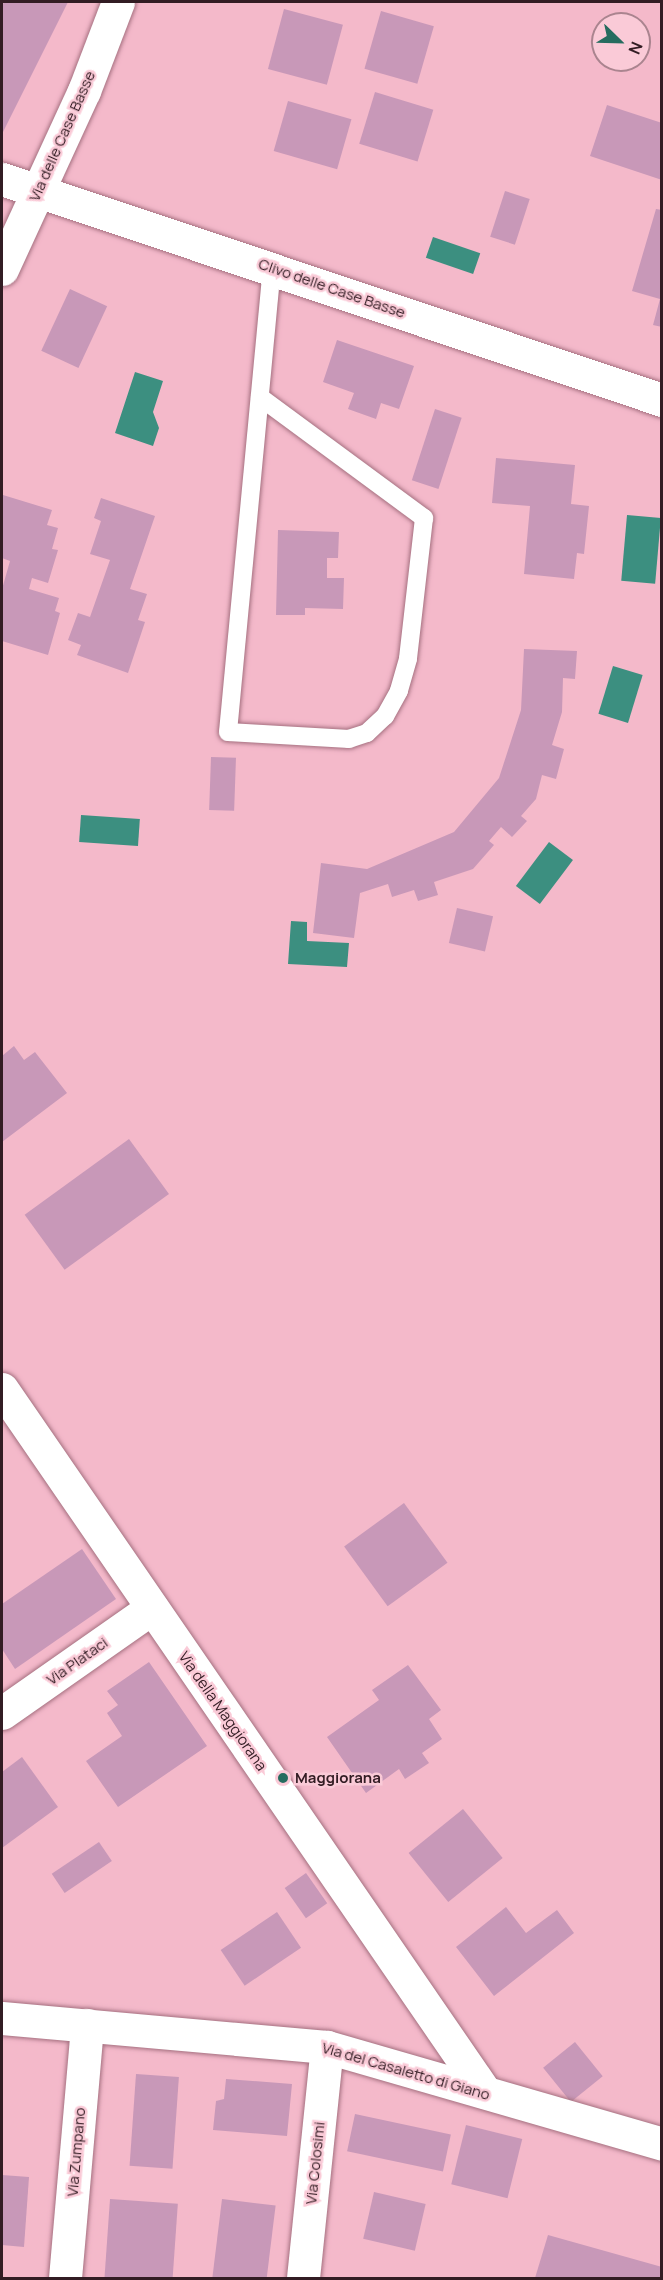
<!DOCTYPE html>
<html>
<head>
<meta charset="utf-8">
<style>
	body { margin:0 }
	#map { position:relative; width:663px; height:2280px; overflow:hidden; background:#f4b9ca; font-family:Manrope,sans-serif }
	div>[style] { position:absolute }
	.water>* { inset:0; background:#3c8f80; transform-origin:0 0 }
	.building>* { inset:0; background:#c898b8; transform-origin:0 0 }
	.roads { filter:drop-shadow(0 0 2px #a57080) drop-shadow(0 0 2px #a57080) }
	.lane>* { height:18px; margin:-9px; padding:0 9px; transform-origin:9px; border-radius:9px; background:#fff }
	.street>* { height:33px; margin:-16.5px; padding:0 16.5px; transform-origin:16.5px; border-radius:16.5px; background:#fff }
	.dots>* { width:16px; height:16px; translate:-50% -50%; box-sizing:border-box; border:3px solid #facad7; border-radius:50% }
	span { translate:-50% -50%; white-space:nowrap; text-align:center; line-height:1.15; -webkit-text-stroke:5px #facad7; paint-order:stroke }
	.street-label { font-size:15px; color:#321c23 }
	.poi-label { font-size:15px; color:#321c23; font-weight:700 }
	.left { translate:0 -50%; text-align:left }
	.frame { position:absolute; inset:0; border:3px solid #321c23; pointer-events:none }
	.north { position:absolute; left:591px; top:12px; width:60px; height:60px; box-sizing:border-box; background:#facad7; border:2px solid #aa848f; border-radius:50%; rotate:113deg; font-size:16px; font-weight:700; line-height:24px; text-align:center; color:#321c23 }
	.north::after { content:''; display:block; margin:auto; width:21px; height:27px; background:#266c5f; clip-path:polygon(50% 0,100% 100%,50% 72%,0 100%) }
</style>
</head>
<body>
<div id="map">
	<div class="water">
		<div style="left:433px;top:237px;width:50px;height:22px;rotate:19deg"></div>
		<div style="clip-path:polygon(135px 372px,163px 381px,153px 412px,159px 428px,153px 446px,115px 433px)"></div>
		<div style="left:627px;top:515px;width:34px;height:66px;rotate:5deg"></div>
		<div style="left:613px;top:666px;width:31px;height:50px;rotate:17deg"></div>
		<div style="left:81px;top:815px;width:59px;height:27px;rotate:4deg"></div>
		<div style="left:549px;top:842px;width:30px;height:55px;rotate:37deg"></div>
		<div style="clip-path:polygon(291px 921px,307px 922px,307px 941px,349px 943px,347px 967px,288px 964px)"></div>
	</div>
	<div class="building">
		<div style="clip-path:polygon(4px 2px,68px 2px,2px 134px,2px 6px)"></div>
		<div style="left:284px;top:9px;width:61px;height:62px;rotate:15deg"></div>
		<div style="left:381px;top:11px;width:55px;height:60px;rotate:16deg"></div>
		<div style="left:375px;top:92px;width:61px;height:54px;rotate:17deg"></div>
		<div style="left:288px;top:101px;width:66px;height:52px;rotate:16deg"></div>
		<div style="clip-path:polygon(607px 105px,662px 123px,662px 180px,590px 156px)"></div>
		<div style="left:505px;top:191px;width:26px;height:48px;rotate:18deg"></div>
		<div style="clip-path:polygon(656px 209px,662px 210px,662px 327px,653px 325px,660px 299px,632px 291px)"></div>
		<div style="left:70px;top:289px;width:41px;height:68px;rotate:25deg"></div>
		<div style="clip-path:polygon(337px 340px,414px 366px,399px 409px,381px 403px,376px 419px,348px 409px,354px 393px,323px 382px)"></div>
		<div style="left:435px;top:409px;width:28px;height:75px;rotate:18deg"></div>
		<div style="clip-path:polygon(496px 458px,575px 465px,571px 504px,589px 506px,584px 554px,577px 553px,574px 579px,524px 574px,530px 506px,492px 503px)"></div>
		<div style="clip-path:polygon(3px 495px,52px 510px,47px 525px,58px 528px,52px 549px,58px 550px,48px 583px,32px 578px,29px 589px,59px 598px,55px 611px,60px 613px,48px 655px,2px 641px,2px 589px,10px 561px,2px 558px)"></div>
		<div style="clip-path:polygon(101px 498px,155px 516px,130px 589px,147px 594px,138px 620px,145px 622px,128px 673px,77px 655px,81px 645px,68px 640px,78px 613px,90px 617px,110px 560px,90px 554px,101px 521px,94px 518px)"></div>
		<div style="clip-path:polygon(278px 530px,339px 532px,338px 558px,327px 558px,327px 578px,344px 578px,343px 609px,305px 608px,305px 615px,276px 615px)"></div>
		<div style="clip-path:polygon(524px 649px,577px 651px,575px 679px,563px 678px,562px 712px,552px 745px,564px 749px,556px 779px,542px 775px,536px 799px,521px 816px,527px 821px,512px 837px,501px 827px,489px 841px,494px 845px,473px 869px,434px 882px,438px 895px,418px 901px,414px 890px,392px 897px,388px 884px,360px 893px,354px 938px,313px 933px,321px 863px,367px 869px,454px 832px,499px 778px,521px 710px)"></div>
		<div style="left:211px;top:757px;width:25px;height:53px;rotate:2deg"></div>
		<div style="left:457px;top:908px;width:37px;height:36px;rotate:13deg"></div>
		<div style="clip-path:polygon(14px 1046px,24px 1060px,35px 1052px,67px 1093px,2px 1142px,2px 1056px)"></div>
		<div style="left:129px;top:1139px;width:68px;height:129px;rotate:54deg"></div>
		<div style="left:404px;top:1503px;width:74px;height:74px;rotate:54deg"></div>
		<div style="clip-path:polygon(82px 1549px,116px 1599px,15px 1669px,2px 1649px,2px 1604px)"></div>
		<div style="clip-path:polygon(149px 1662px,207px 1746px,118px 1807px,86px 1761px,122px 1736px,107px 1713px,118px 1705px,107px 1691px)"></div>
		<div style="clip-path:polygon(408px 1665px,441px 1710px,429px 1719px,442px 1739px,422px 1753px,429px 1763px,405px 1779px,399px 1769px,366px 1793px,327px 1737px,379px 1700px,372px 1690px)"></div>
		<div style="clip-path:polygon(22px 1757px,58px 1807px,2px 1848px,2px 1772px)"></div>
		<div style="left:463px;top:1809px;width:63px;height:70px;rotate:51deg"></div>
		<div style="left:99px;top:1842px;width:23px;height:57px;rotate:56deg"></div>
		<div style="left:306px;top:1873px;width:37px;height:26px;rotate:55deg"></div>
		<div style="clip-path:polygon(506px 1907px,526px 1933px,557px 1910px,574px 1933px,494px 1996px,456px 1947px)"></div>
		<div style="left:277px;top:1912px;width:43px;height:68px;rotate:56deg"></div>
		<div style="left:575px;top:2042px;width:44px;height:41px;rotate:51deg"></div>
		<div style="left:136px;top:2074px;width:43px;height:92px;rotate:4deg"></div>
		<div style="clip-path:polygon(226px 2079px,292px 2084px,287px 2136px,213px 2130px,216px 2101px,224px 2099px)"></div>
		<div style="left:355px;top:2114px;width:98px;height:38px;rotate:12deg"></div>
		<div style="left:466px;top:2125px;width:58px;height:61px;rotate:14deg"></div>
		<div style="clip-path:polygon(2px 2175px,29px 2177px,24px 2247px,2px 2245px)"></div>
		<div style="left:374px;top:2192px;width:53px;height:48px;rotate:13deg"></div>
		<div style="left:110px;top:2199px;width:68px;height:79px;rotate:4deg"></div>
		<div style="left:222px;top:2199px;width:54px;height:80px;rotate:7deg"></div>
		<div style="clip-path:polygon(548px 2235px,662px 2267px,662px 2278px,535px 2278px)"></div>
	</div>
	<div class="roads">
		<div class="lane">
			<div style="left:260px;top:397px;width:204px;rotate:36.4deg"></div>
			<div style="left:424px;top:518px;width:142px;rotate:96.5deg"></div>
			<div style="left:408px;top:659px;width:33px;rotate:106deg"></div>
			<div style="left:399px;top:691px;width:29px;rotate:119deg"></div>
			<div style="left:385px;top:716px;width:25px;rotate:137deg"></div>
			<div style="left:367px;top:733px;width:19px;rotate:162deg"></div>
			<div style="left:349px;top:739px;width:121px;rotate:-176.7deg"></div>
			<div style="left:228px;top:732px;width:467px;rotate:-84.6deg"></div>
		</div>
		<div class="street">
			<div style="left:2px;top:179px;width:696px;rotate:18.51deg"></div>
			<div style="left:2px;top:269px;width:196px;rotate:-65.3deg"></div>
			<div style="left:84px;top:91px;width:95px;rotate:-69.1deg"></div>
			<div style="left:2px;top:1389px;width:853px;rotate:55.51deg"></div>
			<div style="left:2px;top:1713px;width:183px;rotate:-35deg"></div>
			<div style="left:2px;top:2018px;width:326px;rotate:5.1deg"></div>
			<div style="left:327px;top:2047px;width:349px;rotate:16.1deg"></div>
			<div style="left:65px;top:2278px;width:254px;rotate:-85deg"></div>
			<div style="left:303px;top:2278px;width:232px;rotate:-84.1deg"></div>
		</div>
	</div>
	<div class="dots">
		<div style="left:283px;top:1778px;background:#266c5f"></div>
	</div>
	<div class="street-label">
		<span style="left:62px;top:136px;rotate:-66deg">Via delle Case Basse</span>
		<span style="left:332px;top:288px;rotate:19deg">Clivo delle Case Basse</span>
		<span style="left:77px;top:1661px;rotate:-35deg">Via Plataci</span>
		<span style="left:223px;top:1711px;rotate:55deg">Via della Maggiorana</span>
		<span style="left:406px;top:2071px;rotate:16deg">Via del Casaletto di Giano</span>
		<span style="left:76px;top:2152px;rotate:-85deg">Via Zumpano</span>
		<span style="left:315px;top:2163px;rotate:-84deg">Via Colosimi</span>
	</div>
	<div class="poi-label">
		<span class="left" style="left:295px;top:1778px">Maggiorana</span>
	</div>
	<div class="frame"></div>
	<div class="north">N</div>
</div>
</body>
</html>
